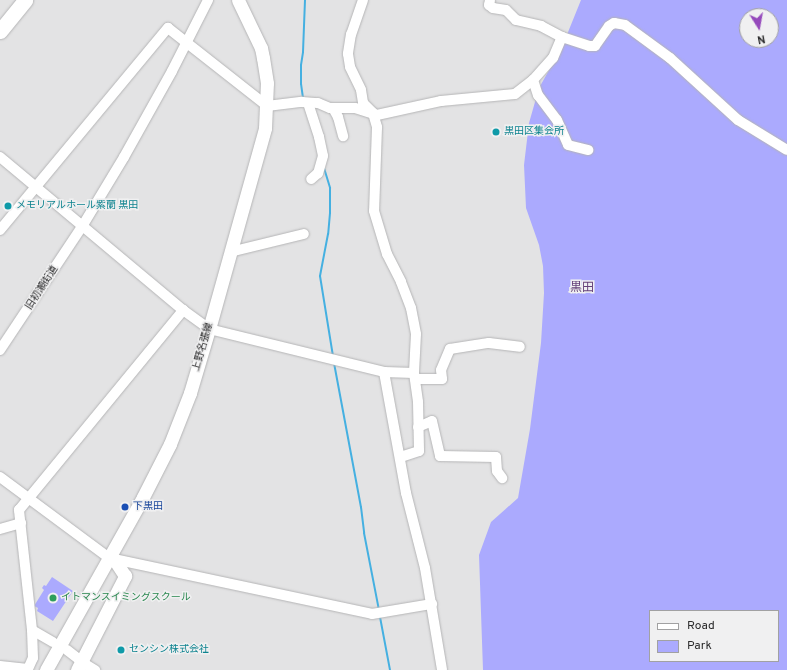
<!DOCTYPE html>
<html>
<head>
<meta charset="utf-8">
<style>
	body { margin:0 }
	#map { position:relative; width:787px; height:670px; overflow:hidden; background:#e3e3e4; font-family:Overpass,"Noto Sans JP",sans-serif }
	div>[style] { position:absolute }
	.green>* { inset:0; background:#abaafe }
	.stream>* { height:2px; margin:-1px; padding:0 1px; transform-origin:1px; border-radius:1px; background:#45b0e1 }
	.roads { filter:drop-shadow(0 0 1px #b5b5b6) drop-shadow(0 0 1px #b5b5b6) }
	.minor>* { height:10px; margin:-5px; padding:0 5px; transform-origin:5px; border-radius:5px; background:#fff }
	.major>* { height:13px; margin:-6.5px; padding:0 6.5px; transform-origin:6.5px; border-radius:6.5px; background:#fff }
	.highway>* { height:15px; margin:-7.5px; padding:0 7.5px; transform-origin:7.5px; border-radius:7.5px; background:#fff }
	.dots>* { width:11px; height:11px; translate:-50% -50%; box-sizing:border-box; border:2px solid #f0f0f1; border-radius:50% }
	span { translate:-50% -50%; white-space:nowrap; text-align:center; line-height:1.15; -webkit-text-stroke:3px #f0f0f1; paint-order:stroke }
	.culture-label { font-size:10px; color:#0d838f }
	.left { translate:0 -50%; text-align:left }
	.street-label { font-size:10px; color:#2b2b2c }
	.transit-label { font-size:10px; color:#164399 }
	.leisure-label { font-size:10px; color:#27864d }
	.quarter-label { font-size:12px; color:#644079 }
	.legend { position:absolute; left:649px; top:610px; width:130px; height:52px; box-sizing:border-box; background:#f0f0f1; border:1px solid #a1a1a2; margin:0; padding:5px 7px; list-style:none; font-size:12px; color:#2b2b2c }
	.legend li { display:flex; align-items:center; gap:8px; height:20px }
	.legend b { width:20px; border:1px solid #a1a1a2 }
	.north { position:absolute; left:739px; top:8px; width:40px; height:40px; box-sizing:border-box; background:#f0f0f1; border:1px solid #a1a1a2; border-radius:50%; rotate:169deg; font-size:11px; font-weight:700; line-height:16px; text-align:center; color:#2b2b2c }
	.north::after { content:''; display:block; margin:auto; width:14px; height:18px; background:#954abc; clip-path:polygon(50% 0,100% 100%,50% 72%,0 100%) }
</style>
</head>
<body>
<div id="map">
	<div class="green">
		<div style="clip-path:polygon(evenodd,581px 0,787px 0,787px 670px,483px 670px,479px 555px,491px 522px,518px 498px,530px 429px,541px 343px,544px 293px,543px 266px,539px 245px,526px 208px,524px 165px,529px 123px,539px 88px,562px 47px,581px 0,747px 16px,771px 16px,771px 40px,747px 40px,747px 16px,581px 0,650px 611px,778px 611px,778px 661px,650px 661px,650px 611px)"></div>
		<div style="clip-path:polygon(52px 577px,73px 591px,53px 621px,37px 611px,38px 608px,34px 606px,44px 590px,42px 588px,44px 585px,46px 586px)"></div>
	</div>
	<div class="stream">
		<div style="left:303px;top:98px;width:14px;rotate:-98deg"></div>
		<div style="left:301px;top:84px;width:19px;rotate:-90deg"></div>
		<div style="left:301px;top:65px;width:13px;rotate:-81deg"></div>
		<div style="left:303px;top:52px;width:52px;rotate:-87.8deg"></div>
		<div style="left:324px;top:168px;width:21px;rotate:73deg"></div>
		<div style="left:330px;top:188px;width:25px;rotate:90deg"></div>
		<div style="left:330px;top:213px;width:21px;rotate:95deg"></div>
		<div style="left:328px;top:234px;width:43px;rotate:100.8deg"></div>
		<div style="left:320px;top:276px;width:81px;rotate:80.8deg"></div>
		<div style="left:334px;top:363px;width:147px;rotate:79.4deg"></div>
		<div style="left:361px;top:507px;width:26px;rotate:83deg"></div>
		<div style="left:364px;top:533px;width:78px;rotate:79deg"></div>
		<div style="left:380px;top:617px;width:54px;rotate:79.3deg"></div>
	</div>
	<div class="roads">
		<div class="minor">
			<div style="left:363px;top:0;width:36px;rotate:109deg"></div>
			<div style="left:351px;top:34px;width:20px;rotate:99deg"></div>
			<div style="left:348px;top:54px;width:13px;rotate:81deg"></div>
			<div style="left:350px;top:67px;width:25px;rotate:64deg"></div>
			<div style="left:361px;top:90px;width:13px;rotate:81deg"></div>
			<div style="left:363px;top:103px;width:14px;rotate:45deg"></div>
			<div style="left:373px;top:113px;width:15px;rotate:74deg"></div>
			<div style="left:377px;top:127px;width:84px;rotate:92deg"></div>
			<div style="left:374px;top:211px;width:45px;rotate:73.2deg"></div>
			<div style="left:387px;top:254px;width:31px;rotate:63deg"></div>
			<div style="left:401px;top:282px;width:28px;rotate:69deg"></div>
			<div style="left:411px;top:308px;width:26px;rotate:79deg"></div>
			<div style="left:416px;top:334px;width:39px;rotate:93deg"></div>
			<div style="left:414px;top:373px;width:29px;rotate:82deg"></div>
			<div style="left:418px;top:402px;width:49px;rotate:88.8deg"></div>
			<div style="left:419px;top:451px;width:19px;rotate:162deg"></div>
			<div style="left:490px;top:0;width:5px;rotate:101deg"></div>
			<div style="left:489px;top:5px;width:5px;rotate:37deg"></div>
			<div style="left:493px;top:8px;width:13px;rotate:9deg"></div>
			<div style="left:506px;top:10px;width:14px;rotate:45deg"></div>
			<div style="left:516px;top:20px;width:26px;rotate:13deg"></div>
			<div style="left:541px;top:26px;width:24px;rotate:28deg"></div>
			<div style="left:562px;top:37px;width:28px;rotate:18deg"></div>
			<div style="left:589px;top:46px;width:6px"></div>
			<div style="left:595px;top:46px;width:24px;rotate:-55deg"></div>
			<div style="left:609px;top:26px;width:6px;rotate:-31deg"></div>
			<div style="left:614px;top:23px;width:11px;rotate:10deg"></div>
			<div style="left:625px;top:25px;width:56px;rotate:36.3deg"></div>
			<div style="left:670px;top:58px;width:92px;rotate:42.4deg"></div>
			<div style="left:738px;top:120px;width:57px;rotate:31.5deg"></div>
			<div style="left:533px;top:80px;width:16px;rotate:72deg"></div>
			<div style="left:538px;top:95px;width:31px;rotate:53deg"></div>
			<div style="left:557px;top:120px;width:27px;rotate:66deg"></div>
			<div style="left:568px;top:145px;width:21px;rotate:14deg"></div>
			<div style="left:308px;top:103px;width:36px;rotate:72deg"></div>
			<div style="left:319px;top:137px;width:19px;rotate:78deg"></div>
			<div style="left:323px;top:156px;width:18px;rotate:106deg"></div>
			<div style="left:318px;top:173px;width:9px;rotate:139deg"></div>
			<div style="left:333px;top:108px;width:10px;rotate:61deg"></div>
			<div style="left:338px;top:117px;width:20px;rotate:75deg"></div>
			<div style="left:0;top:157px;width:239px;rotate:39.9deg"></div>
			<div style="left:183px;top:310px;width:32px;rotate:36deg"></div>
			<div style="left:209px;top:329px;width:180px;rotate:13.8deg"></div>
			<div style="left:384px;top:372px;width:30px;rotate:2deg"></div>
			<div style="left:0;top:230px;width:263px;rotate:-50.3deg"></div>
			<div style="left:168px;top:28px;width:126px;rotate:38.2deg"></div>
			<div style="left:267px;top:106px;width:35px;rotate:-7deg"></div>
			<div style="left:302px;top:102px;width:16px;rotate:4deg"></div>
			<div style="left:318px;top:103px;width:13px;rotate:23deg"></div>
			<div style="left:330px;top:108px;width:25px"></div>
			<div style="left:355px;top:108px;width:23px;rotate:18deg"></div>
			<div style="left:377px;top:115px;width:66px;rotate:-12.3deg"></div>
			<div style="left:441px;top:101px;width:74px;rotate:-5.4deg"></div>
			<div style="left:515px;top:94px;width:23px;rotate:-38deg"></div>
			<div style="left:533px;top:80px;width:30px;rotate:-48deg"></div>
			<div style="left:553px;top:58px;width:23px;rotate:-67deg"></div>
			<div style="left:230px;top:252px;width:76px;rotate:-13.7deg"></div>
			<div style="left:0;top:350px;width:150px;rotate:-56.4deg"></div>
			<div style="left:83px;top:225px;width:79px;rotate:-58.9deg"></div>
			<div style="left:124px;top:157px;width:98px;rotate:-60.8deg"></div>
			<div style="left:172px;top:71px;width:80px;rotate:-63.1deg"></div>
			<div style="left:384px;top:372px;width:123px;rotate:79.7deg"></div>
			<div style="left:406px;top:493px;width:77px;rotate:75.8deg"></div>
			<div style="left:425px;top:568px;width:103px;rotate:80.5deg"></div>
			<div style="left:415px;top:379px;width:27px"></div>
			<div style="left:442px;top:379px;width:9px;rotate:-96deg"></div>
			<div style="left:441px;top:370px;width:23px;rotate:-67deg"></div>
			<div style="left:450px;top:349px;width:39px;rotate:-9deg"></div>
			<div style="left:489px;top:343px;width:31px;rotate:7deg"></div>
			<div style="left:418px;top:427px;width:15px;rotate:-23deg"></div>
			<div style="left:432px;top:421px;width:36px;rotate:77deg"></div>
			<div style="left:440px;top:456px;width:56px;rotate:1deg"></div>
			<div style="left:496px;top:457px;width:14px;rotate:86deg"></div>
			<div style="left:497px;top:471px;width:9px;rotate:54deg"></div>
			<div style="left:0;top:477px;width:136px;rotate:36.6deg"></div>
			<div style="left:109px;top:558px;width:269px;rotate:12deg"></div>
			<div style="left:372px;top:614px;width:61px;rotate:-9.5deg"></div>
			<div style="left:0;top:529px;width:22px;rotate:-16deg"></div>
			<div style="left:32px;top:630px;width:24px;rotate:30deg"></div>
			<div style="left:67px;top:650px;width:23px;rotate:38deg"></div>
			<div style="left:85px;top:664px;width:12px;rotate:31deg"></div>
			<div style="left:0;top:666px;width:28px;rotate:6deg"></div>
			<div style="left:28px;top:669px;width:12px;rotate:-66deg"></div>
			<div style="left:33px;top:658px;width:28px;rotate:-92deg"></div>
			<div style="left:32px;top:630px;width:121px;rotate:-96.2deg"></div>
			<div style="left:19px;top:510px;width:259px;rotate:-50.6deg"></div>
		</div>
		<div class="major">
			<div style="left:46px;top:670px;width:198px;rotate:-60.7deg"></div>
			<div style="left:143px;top:497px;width:59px;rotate:-63deg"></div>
			<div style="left:170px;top:444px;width:55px;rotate:-68.6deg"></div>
			<div style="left:190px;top:393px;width:67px;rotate:-73.5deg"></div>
			<div style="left:209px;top:329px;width:209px;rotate:-74.4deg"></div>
			<div style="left:265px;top:128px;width:45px;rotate:-87.5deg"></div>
			<div style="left:267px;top:83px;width:25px;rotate:-99deg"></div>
			<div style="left:263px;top:58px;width:10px;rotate:-101deg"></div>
			<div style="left:261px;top:48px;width:53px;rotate:-115.6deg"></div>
			<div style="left:77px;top:670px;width:106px;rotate:-62.9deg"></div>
			<div style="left:125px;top:576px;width:20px;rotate:-123deg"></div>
		</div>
		<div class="highway">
			<div style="left:0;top:31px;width:40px;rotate:-51deg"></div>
		</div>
	</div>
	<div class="dots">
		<div style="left:496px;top:132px;background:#0f9aa8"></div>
		<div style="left:8px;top:206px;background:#0f9aa8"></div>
		<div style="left:125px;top:507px;background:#1a4fb4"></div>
		<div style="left:53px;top:598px;background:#2e9e5b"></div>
		<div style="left:121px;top:650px;background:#0f9aa8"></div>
	</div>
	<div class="culture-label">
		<span class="left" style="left:504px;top:132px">黒田区集会所</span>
		<span class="left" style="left:16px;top:206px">メモリアルホール紫蘭 黒田</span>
		<span class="left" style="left:129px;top:650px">センシン株式会社</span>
	</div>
	<div class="street-label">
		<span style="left:42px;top:288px;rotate:-57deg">旧初瀬街道</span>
		<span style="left:203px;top:347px;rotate:-74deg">上野名張線</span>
	</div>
	<div class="transit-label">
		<span class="left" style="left:133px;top:507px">下黒田</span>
	</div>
	<div class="leisure-label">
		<span class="left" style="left:61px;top:598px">イトマンスイミングスクール</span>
	</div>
	<div class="quarter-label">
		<span style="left:582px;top:289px">黒田</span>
	</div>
	<ul class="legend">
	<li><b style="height:5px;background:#fff"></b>Road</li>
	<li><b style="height:11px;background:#abaafe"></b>Park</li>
	</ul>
	<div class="north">N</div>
</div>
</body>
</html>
